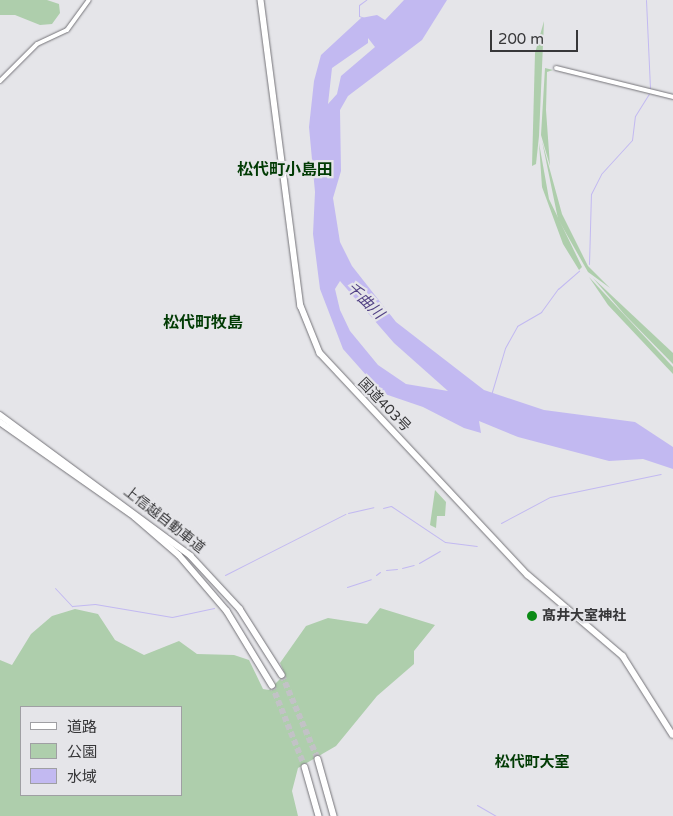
<!DOCTYPE html>
<html>
<head>
<meta charset="utf-8">
<style>
	body { margin:0 }
	#map { position:relative; width:673px; height:816px; overflow:hidden; background:#e5e5e9; font-family:"Varela Round","Noto Sans JP",sans-serif }
	div>[style] { position:absolute }
	.green>* { inset:0; background:#aeceac }
	.water>* { inset:0; background:#c2b9f1 }
	.stream>* { height:1px; margin:-0.5px; padding:0 0.5px; transform-origin:0.5px; border-radius:0.5px; background:#c2b9f1 }
	.highway-tunnel>* { height:5.5px; margin-top:-2.75px; transform-origin:0; background:repeating-linear-gradient(90deg,#c2c2c6 0 5.5px,transparent 0 8.5px) }
	.roads { filter:drop-shadow(0 0 1px #747378) drop-shadow(0 0 1px #747378) }
	.minor>* { height:4px; margin:-2px; padding:0 2px; transform-origin:2px; border-radius:2px; background:#fff }
	.highway>* { height:5.5px; margin:-2.75px; padding:0 2.75px; transform-origin:2.75px; border-radius:2.75px; background:#fff }
	.dots>* { width:14px; height:14px; translate:-50% -50%; box-sizing:border-box; border:2px solid #e5e5e9; border-radius:50% }
	span { translate:-50% -50%; white-space:nowrap; text-align:center; line-height:1.15; -webkit-text-stroke:4.5px #e5e5e9; paint-order:stroke }
	.street-label { font-size:14px; color:#373739 }
	.poi-label { font-size:14px; color:#373739; font-weight:700 }
	.left { translate:0 -50%; text-align:left }
	.water-label { font-size:15px; color:#514184; font-style:italic }
	.neighbourhood-label { font-size:15px; color:#013b04; font-weight:700 }
	.quarter-label { font-size:16px; color:#013b04; font-weight:700 }
	.legend { position:absolute; left:20px; top:706px; width:162px; height:90px; box-sizing:border-box; background:#e5e5e9; border:1px solid #9f9fa3; margin:0; padding:6px 9px; list-style:none; font-size:15px; color:#373739 }
	.legend li { display:flex; align-items:center; gap:10px; height:25px }
	.legend b { width:25px; border:1px solid #9f9fa3 }
	.scale { position:absolute; left:490px; top:30px; width:88px; height:22px; box-sizing:border-box; border:2px solid #373739; border-top:0; padding-left:6px; font-size:15px; line-height:18px; white-space:nowrap; color:#373739; -webkit-text-stroke:4px #e5e5e9; paint-order:stroke }
</style>
</head>
<body>
<div id="map">
	<div class="green">
		<div style="clip-path:polygon(0 0,47px 0,59px 4px,60px 13px,52px 24px,40px 25px,15px 15px,0 15px)"></div>
		<div style="clip-path:polygon(544px 21px,539px 136px,536px 164px,532px 166px,535px 53px)"></div>
		<div style="clip-path:polygon(545px 68px,553px 70px,547px 72px,546px 110px,550px 166px,541px 135px)"></div>
		<div style="clip-path:polygon(542px 141px,562px 214px,588px 266px,610px 288px,588px 272px,558px 219px)"></div>
		<div style="clip-path:polygon(539px 143px,549px 199px,582px 267px,579px 270px,563px 244px,542px 187px)"></div>
		<div style="clip-path:polygon(589px 277px,673px 367px,673px 374px,608px 305px)"></div>
		<div style="clip-path:polygon(593px 278px,673px 353px,673px 364px,625px 315px)"></div>
		<div style="clip-path:polygon(435px 490px,446px 502px,445px 516px,437px 516px,436px 528px,430px 525px)"></div>
		<div style="clip-path:polygon(evenodd,380px 608px,435px 625px,414px 651px,414px 664px,377px 696px,336px 746px,298px 768px,292px 791px,298px 816px,0 816px,0 660px,12px 665px,31px 634px,52px 616px,75px 609px,98px 614px,115px 640px,144px 655px,179px 641px,197px 654px,234px 655px,249px 660px,263px 689px,269px 690px,285px 674px,280px 663px,306px 626px,328px 618px,367px 624px,380px 608px,21px 707px,181px 707px,181px 795px,21px 795px,21px 707px)"></div>
	</div>
	<div class="water">
		<div style="clip-path:polygon(evenodd,404px 0,447px 0,422px 40px,348px 96px,340px 110px,341px 171px,333px 198px,340px 242px,352px 266px,396px 322px,484px 390px,544px 410px,635px 422px,673px 447px,673px 469px,643px 459px,609px 461px,518px 437px,479px 421px,481px 433px,464px 428px,423px 407px,382px 393px,343px 349px,320px 289px,313px 234px,315px 192px,309px 127px,314px 81px,321px 55px,361px 18px,377px 15px,385px 20px,404px 0,368px 38px,375px 47px,341px 76px,337px 94px,328px 104px,332px 68px,368px 43px,368px 38px,404px 0,340px 281px,394px 343px,448px 391px,406px 384px,378px 365px,350px 331px,340px 310px,335px 289px,340px 281px)"></div>
	</div>
	<div class="stream">
		<div style="left:646px;top:0;width:89px;rotate:87.4deg"></div>
		<div style="left:364px;top:18px;width:5px;rotate:-158deg"></div>
		<div style="left:359px;top:16px;width:11px;rotate:-90deg"></div>
		<div style="left:359px;top:5px;width:9px;rotate:-36deg"></div>
		<div style="left:589px;top:264px;width:70px;rotate:-88.4deg"></div>
		<div style="left:591px;top:194px;width:22px;rotate:-63deg"></div>
		<div style="left:601px;top:174px;width:46px;rotate:-47.6deg"></div>
		<div style="left:632px;top:140px;width:24px;rotate:-83deg"></div>
		<div style="left:635px;top:116px;width:26px;rotate:-58deg"></div>
		<div style="left:491px;top:395px;width:49px;rotate:-73.4deg"></div>
		<div style="left:505px;top:348px;width:25px;rotate:-61deg"></div>
		<div style="left:517px;top:326px;width:28px;rotate:-30deg"></div>
		<div style="left:541px;top:312px;width:29px;rotate:-54deg"></div>
		<div style="left:558px;top:289px;width:28px;rotate:-41deg"></div>
		<div style="left:383px;top:508px;width:8px;rotate:-14deg"></div>
		<div style="left:391px;top:506px;width:65px;rotate:33.7deg"></div>
		<div style="left:445px;top:542px;width:32px;rotate:7deg"></div>
		<div style="left:348px;top:513px;width:26px;rotate:-13deg"></div>
		<div style="left:501px;top:523px;width:55px;rotate:-28deg"></div>
		<div style="left:550px;top:497px;width:113px;rotate:-11.7deg"></div>
		<div style="left:419px;top:563px;width:24px;rotate:-30deg"></div>
		<div style="left:402px;top:568px;width:12px;rotate:-14deg"></div>
		<div style="left:386px;top:570px;width:11px;rotate:-5deg"></div>
		<div style="left:225px;top:575px;width:135px;rotate:-26.9deg"></div>
		<div style="left:376px;top:575px;width:5px;rotate:-37deg"></div>
		<div style="left:347px;top:587px;width:25px;rotate:-18deg"></div>
		<div style="left:55px;top:588px;width:25px;rotate:47deg"></div>
		<div style="left:72px;top:606px;width:23px;rotate:-5deg"></div>
		<div style="left:95px;top:604px;width:78px;rotate:9.6deg"></div>
		<div style="left:172px;top:617px;width:43px;rotate:-12.1deg"></div>
		<div style="left:477px;top:805px;width:22px;rotate:30deg"></div>
	</div>
	<div class="highway-tunnel">
		<div style="left:282px;top:675px;width:91px;rotate:66.8deg"></div>
		<div style="left:272px;top:685px;width:88px;rotate:68.1deg"></div>
	</div>
	<div class="roads">
		<div class="minor">
			<div style="left:556px;top:68px;width:121px;rotate:13.9deg"></div>
			<div style="left:0;top:81px;width:52px;rotate:-45deg"></div>
			<div style="left:37px;top:44px;width:33px;rotate:-25deg"></div>
			<div style="left:67px;top:30px;width:37px;rotate:-54deg"></div>
		</div>
		<div class="highway">
			<div style="left:261px;top:0;width:309px;rotate:82.6deg"></div>
			<div style="left:301px;top:306px;width:51px;rotate:68deg"></div>
			<div style="left:320px;top:353px;width:304px;rotate:46.9deg"></div>
			<div style="left:528px;top:575px;width:125px;rotate:40.5deg"></div>
			<div style="left:623px;top:656px;width:93px;rotate:57.7deg"></div>
			<div style="left:0;top:415px;width:237px;rotate:36.4deg"></div>
			<div style="left:191px;top:556px;width:72px;rotate:47.2deg"></div>
			<div style="left:240px;top:609px;width:78px;rotate:57.5deg"></div>
			<div style="left:0;top:422px;width:165px;rotate:35.1deg"></div>
			<div style="left:135px;top:517px;width:58px;rotate:40.8deg"></div>
			<div style="left:179px;top:555px;width:74px;rotate:49.4deg"></div>
			<div style="left:227px;top:611px;width:87px;rotate:58.7deg"></div>
			<div style="left:318px;top:759px;width:59px;rotate:74.3deg"></div>
			<div style="left:305px;top:767px;width:51px;rotate:74.1deg"></div>
		</div>
	</div>
	<div class="dots">
		<div style="left:532px;top:616px;background:#0c8b16"></div>
	</div>
	<div class="street-label">
		<span style="left:384px;top:405px;rotate:46deg">国道403号</span>
		<span style="left:164px;top:520px;rotate:38deg">上信越自動車道</span>
	</div>
	<div class="poi-label">
		<span class="left" style="left:542px;top:616px">髙井大室神社</span>
	</div>
	<div class="water-label">
		<span style="left:365px;top:301px;rotate:44deg">千曲川</span>
	</div>
	<div class="neighbourhood-label">
		<span style="left:532px;top:763px">松代町大室</span>
	</div>
	<div class="quarter-label">
		<span style="left:285px;top:170px">松代町小島田</span>
		<span style="left:203px;top:323px">松代町牧島</span>
	</div>
	<ul class="legend">
	<li><b style="height:6px;background:#fff"></b>道路</li>
	<li><b style="height:14px;background:#aeceac"></b>公園</li>
	<li><b style="height:14px;background:#c2b9f1"></b>水域</li>
	</ul>
	<div class="scale">200 m</div>
</div>
</body>
</html>
